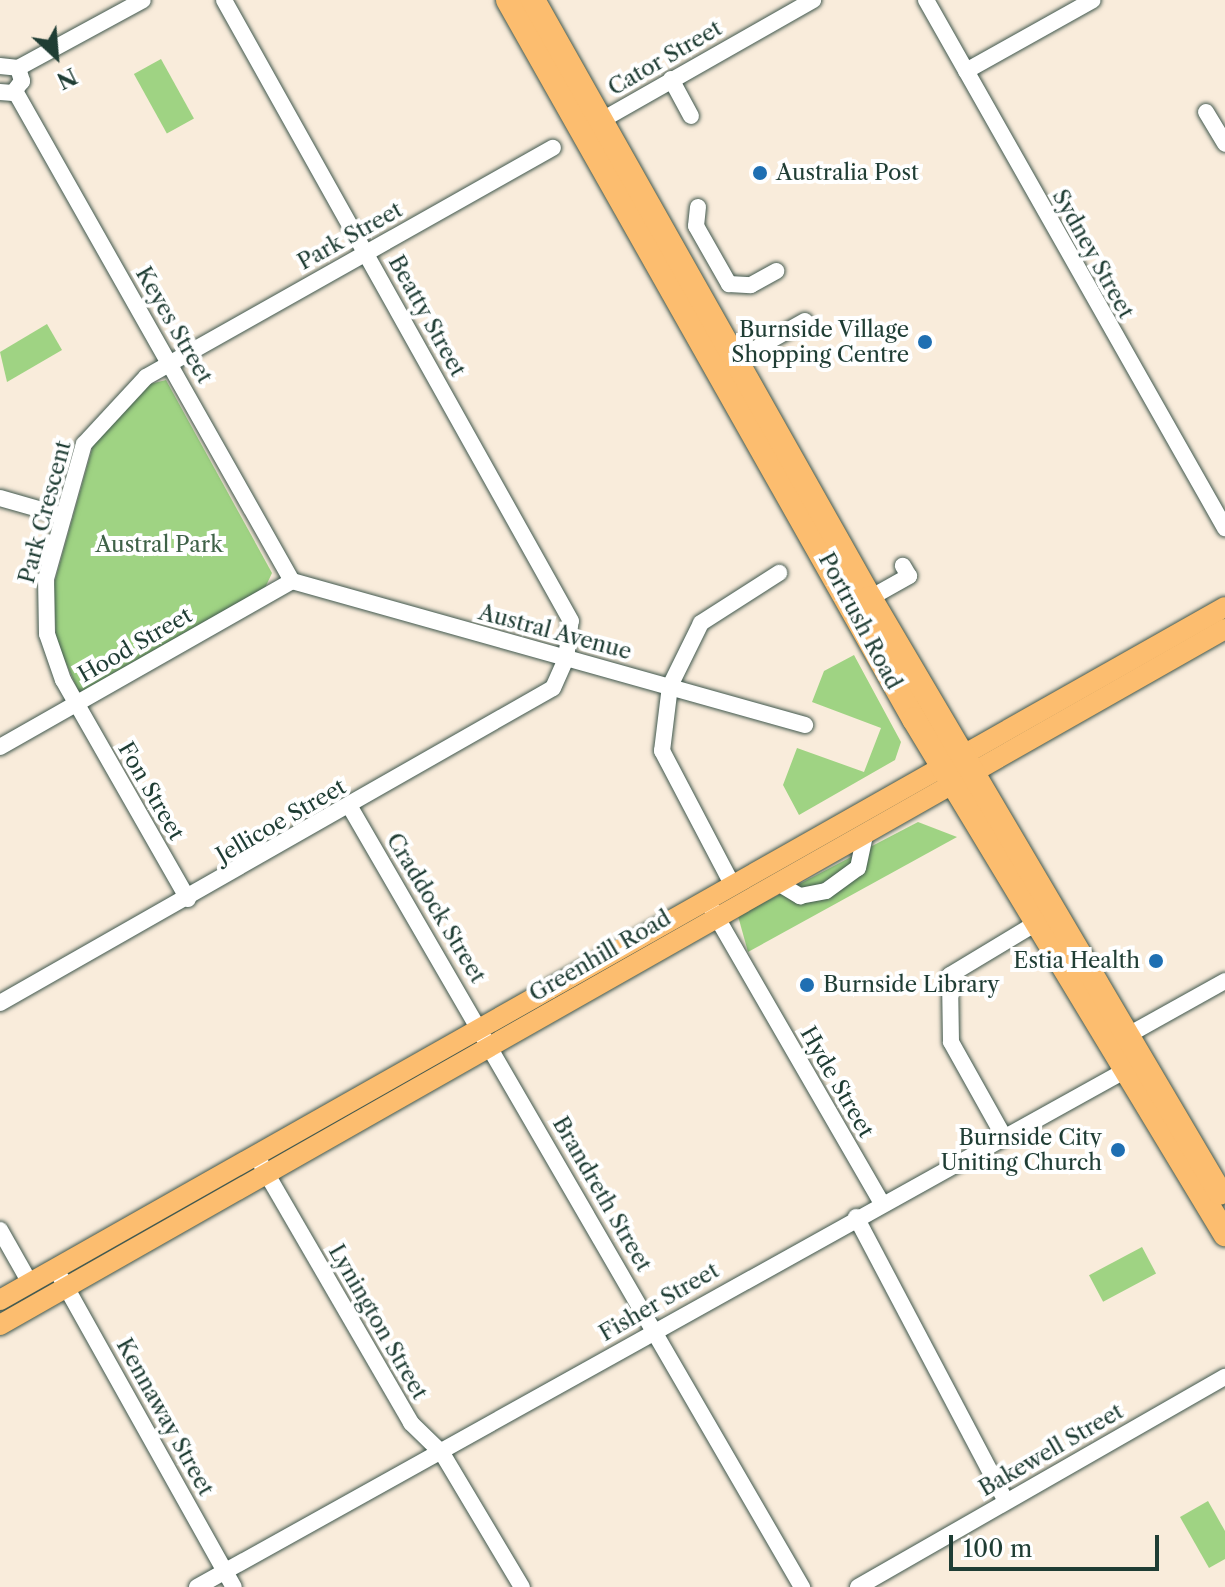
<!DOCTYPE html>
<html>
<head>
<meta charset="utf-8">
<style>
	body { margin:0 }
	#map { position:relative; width:1225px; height:1587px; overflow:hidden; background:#f9ecdb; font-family:"Libre Caslon Text",serif }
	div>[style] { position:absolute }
	.green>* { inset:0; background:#9fd383; transform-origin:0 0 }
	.roads { filter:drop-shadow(0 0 2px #40574d) drop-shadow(0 0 2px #40574d) }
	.minor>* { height:16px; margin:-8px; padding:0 8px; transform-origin:8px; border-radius:8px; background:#fff }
	.major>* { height:20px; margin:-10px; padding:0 10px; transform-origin:10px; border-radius:10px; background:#fcbd6f }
	.highway>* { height:24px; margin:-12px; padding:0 12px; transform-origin:12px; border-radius:12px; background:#fcbd6f }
	.dots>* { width:22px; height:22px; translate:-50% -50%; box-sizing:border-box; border:4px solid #fff; border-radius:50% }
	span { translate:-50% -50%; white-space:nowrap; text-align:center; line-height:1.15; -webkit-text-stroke:8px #fff; paint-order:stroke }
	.street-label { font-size:22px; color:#1f3d34 }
	.poi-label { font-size:22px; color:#1f3d34 }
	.left { translate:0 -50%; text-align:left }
	.right { translate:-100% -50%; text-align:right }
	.park-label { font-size:22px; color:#3f6248 }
	.north { position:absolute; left:16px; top:16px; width:80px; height:80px; -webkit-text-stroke:6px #fff; paint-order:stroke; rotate:154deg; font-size:22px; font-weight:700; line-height:32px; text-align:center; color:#1f3d34 }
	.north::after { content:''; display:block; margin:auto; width:28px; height:36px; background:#1f3d34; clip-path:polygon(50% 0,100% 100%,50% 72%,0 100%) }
	.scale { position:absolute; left:949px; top:1535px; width:210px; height:36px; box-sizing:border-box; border:4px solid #1f3d34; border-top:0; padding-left:10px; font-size:24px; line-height:28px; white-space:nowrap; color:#1f3d34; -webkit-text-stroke:6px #fff; paint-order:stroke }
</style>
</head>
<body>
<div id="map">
	<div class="green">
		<div style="left:161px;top:59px;width:68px;height:31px;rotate:61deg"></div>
		<div style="clip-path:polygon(47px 324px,62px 350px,7px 382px,0 352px)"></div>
		<div style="clip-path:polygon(166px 380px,272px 573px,265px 588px,80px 695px,56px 640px,54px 584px,94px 442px,150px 384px)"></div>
		<div style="clip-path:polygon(854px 655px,901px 742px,895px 760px,799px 815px,783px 785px,797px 748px,864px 772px,881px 728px,812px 702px,824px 671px)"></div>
		<div style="clip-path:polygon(918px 822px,957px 837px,748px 952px,738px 916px)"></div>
		<div style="left:1142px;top:1247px;width:30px;height:60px;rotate:62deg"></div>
		<div style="clip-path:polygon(1208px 1501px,1225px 1531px,1225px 1559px,1209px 1568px,1180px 1517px)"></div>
	</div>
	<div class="roads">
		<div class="minor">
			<div style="left:926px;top:0;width:607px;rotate:60.48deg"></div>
			<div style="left:0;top:66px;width:18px;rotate:6deg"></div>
			<div style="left:18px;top:68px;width:14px;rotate:73deg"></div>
			<div style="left:22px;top:81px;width:15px;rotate:127deg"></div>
			<div style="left:13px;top:93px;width:13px;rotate:-176deg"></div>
			<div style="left:18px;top:68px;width:142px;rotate:-28.5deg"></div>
			<div style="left:966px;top:71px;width:145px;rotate:-29.2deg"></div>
			<div style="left:671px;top:79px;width:42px;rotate:61.6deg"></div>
			<div style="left:15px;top:91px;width:563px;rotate:60.52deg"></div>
			<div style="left:1206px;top:112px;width:37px;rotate:59deg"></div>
			<div style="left:595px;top:124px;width:251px;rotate:-29.6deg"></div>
			<div style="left:698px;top:207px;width:19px;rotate:96deg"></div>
			<div style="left:696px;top:226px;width:67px;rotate:60.4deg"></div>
			<div style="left:729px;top:284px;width:22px;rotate:3deg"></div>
			<div style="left:751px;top:285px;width:29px;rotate:-29deg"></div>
			<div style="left:757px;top:348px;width:55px;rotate:-29.4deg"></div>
			<div style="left:0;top:498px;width:66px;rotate:15.9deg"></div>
			<div style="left:292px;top:581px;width:533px;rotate:15.68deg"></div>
			<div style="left:870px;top:598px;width:45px;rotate:-29.4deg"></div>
			<div style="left:909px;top:576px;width:12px;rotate:-121deg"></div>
			<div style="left:0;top:747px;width:336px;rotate:-29.6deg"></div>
			<div style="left:350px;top:807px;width:902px;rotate:59.91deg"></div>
			<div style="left:778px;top:883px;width:26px;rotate:31deg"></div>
			<div style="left:800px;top:896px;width:26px;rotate:-11deg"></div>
			<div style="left:826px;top:891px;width:39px;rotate:-36deg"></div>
			<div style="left:858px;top:868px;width:33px;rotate:-78deg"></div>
			<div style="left:733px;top:886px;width:153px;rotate:-117.7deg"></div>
			<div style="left:662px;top:751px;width:65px;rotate:-83deg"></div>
			<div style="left:670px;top:686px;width:70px;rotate:-63.8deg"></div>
			<div style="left:701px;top:623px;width:93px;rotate:-32.7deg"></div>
			<div style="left:188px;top:899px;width:252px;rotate:-119.7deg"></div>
			<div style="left:63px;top:680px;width:49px;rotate:-109.2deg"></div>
			<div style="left:47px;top:634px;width:55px;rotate:-91deg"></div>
			<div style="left:46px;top:579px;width:140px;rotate:-74.3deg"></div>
			<div style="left:84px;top:444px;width:91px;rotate:-47.2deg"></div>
			<div style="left:146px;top:377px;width:467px;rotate:-29.4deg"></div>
			<div style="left:712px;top:909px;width:338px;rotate:60deg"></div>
			<div style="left:0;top:1003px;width:636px;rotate:-29.67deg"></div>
			<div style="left:553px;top:688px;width:32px;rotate:-66deg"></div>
			<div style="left:566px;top:659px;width:38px;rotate:-83deg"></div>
			<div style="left:571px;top:621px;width:711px;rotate:-119.2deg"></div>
			<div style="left:1128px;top:1035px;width:111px;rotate:-29.1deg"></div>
			<div style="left:1003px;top:1135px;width:107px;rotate:-119.2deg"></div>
			<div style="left:951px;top:1042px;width:67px;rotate:-90.9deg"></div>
			<div style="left:950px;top:975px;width:103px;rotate:-31.1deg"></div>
			<div style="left:261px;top:1164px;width:299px;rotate:59.9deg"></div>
			<div style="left:411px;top:1423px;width:43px;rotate:44.1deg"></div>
			<div style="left:442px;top:1453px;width:156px;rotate:59.2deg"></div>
			<div style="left:856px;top:1217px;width:321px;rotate:62.2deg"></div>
			<div style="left:0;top:1230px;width:61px;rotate:60.5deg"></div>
			<div style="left:61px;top:1278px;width:354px;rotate:60.8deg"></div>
			<div style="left:197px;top:1587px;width:1071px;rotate:-29.1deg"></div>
			<div style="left:858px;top:1587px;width:423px;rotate:-29.8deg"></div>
		</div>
		<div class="major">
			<div style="left:0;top:1300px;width:1407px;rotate:-29.5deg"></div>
			<div style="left:0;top:1325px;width:1409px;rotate:-29.6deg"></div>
		</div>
		<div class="highway">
			<div style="left:508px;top:0;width:826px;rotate:60.55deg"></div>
			<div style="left:914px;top:719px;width:602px;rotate:58.87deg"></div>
			<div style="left:533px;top:0;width:686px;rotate:60.6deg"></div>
			<div style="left:870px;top:598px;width:690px;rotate:59.53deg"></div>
		</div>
	</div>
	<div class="dots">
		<div style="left:760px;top:173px;background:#1f6fb2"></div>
		<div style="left:925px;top:342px;background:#1f6fb2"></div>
		<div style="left:1156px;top:961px;background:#1f6fb2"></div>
		<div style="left:807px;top:985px;background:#1f6fb2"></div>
		<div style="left:1118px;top:1150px;background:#1f6fb2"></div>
	</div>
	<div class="street-label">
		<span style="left:665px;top:58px;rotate:-30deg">Cator Street</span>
		<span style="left:350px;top:236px;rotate:-29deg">Park Street</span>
		<span style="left:1093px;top:254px;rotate:61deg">Sydney Street</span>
		<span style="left:427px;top:316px;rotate:61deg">Beatty Street</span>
		<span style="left:174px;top:325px;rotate:60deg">Keyes Street</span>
		<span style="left:45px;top:512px;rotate:-75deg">Park Crescent</span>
		<span style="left:860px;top:621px;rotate:62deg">Portrush Road</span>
		<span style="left:555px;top:632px;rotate:15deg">Austral Avenue</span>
		<span style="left:135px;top:645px;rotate:-30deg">Hood Street</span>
		<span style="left:151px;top:791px;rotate:60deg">Fon Street</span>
		<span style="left:281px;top:821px;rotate:-30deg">Jellicoe Street</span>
		<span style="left:436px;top:908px;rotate:59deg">Craddock Street</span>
		<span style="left:600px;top:956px;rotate:-30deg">Greenhill Road</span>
		<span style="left:837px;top:1082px;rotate:60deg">Hyde Street</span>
		<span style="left:602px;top:1194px;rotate:60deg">Brandreth Street</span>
		<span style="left:659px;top:1302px;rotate:-30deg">Fisher Street</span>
		<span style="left:378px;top:1322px;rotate:60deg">Lynington Street</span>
		<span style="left:165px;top:1417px;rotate:61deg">Kennaway Street</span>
		<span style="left:1051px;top:1450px;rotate:-30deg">Bakewell Street</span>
	</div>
	<div class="poi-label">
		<span class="left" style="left:776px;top:173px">Australia Post</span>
		<span class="right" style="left:909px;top:342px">Burnside Village<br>Shopping Centre</span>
		<span class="right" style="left:1140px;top:961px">Estia Health</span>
		<span class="left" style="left:823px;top:985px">Burnside Library</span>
		<span class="right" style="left:1102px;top:1150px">Burnside City<br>Uniting Church</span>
	</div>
	<div class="park-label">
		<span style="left:159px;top:545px">Austral Park</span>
	</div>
	<div class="north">N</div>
	<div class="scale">100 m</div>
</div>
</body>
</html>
